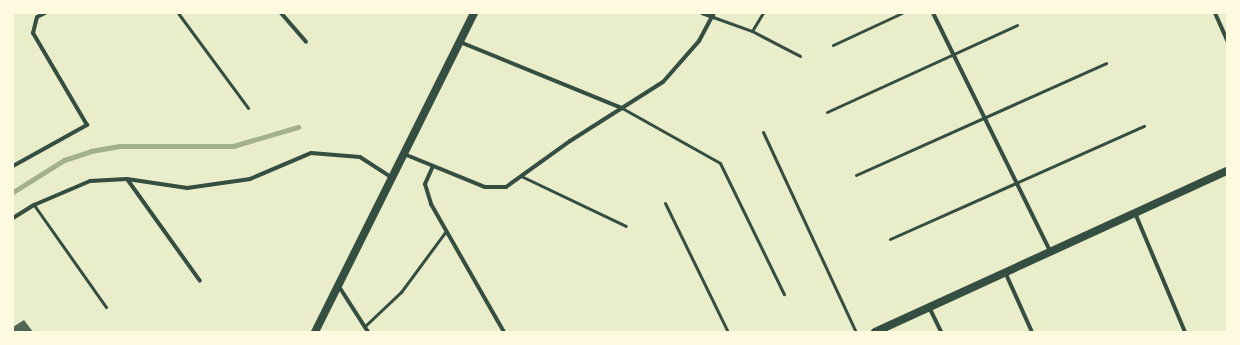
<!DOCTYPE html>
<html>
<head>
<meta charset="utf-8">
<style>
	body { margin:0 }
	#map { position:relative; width:1240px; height:345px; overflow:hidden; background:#e9edc9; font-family:Inter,sans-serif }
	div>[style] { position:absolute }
	.stream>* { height:5px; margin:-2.5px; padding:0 2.5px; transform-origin:2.5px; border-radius:2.5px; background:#a3b18a }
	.building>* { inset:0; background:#4f6655 }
	.service>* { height:3px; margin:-1.5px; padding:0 1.5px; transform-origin:1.5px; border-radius:1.5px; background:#344e41 }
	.minor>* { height:4px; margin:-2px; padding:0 2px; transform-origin:2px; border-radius:2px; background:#344e41 }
	.secondary>* { height:8px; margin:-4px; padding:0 4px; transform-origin:4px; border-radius:4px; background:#344e41 }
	span { translate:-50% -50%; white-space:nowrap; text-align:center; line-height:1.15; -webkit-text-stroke:3px #fefae0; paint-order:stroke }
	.frame { position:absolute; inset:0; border:14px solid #fefae0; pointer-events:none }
</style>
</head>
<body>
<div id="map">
	<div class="stream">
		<div style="left:13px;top:192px;width:60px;rotate:-32.1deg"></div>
		<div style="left:64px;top:160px;width:28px;rotate:-18deg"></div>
		<div style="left:91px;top:151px;width:29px;rotate:-10deg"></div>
		<div style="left:120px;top:146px;width:113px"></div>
		<div style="left:233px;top:146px;width:68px;rotate:-16.3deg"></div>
	</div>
	<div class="building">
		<div style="clip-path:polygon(24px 320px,33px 332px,13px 332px,13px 327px)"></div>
	</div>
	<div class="service">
		<div style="left:178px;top:13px;width:118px;rotate:53.6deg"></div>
		<div style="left:713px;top:17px;width:41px;rotate:19.7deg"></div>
		<div style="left:752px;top:31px;width:54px;rotate:27.5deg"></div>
		<div style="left:752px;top:31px;width:21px;rotate:-59deg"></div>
		<div style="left:833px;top:45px;width:76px;rotate:-24.9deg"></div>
		<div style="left:622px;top:108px;width:112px;rotate:29.3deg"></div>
		<div style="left:720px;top:163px;width:146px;rotate:64deg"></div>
		<div style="left:827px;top:112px;width:209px;rotate:-24.6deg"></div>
		<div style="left:763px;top:132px;width:221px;rotate:65.1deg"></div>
		<div style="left:856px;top:175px;width:274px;rotate:-24.1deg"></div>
		<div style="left:521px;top:176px;width:116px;rotate:25.5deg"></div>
		<div style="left:665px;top:203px;width:144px;rotate:64deg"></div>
		<div style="left:34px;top:205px;width:125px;rotate:54.8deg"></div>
		<div style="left:890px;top:239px;width:278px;rotate:-24deg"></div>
		<div style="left:365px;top:326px;width:50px;rotate:-43.4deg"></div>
		<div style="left:401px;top:292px;width:76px;rotate:-53.6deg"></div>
	</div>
	<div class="minor">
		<div style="left:281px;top:13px;width:38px;rotate:49deg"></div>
		<div style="left:702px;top:13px;width:12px;rotate:20deg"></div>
		<div style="left:933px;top:13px;width:265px;rotate:63.8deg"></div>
		<div style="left:1215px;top:13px;width:30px;rotate:66deg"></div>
		<div style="left:460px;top:42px;width:175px;rotate:22.2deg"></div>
		<div style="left:404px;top:154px;width:87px;rotate:22.2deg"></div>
		<div style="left:485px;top:187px;width:21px"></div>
		<div style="left:506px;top:187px;width:79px;rotate:-35.7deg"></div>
		<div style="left:570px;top:141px;width:110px;rotate:-32.4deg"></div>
		<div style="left:663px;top:82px;width:55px;rotate:-48.7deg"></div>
		<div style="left:699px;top:41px;width:32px;rotate:-62deg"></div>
		<div style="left:13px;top:166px;width:85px;rotate:-29deg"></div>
		<div style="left:87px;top:125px;width:107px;rotate:-120.4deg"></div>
		<div style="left:33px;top:33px;width:16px;rotate:-76deg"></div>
		<div style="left:37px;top:17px;width:9px;rotate:-27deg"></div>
		<div style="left:433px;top:166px;width:20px;rotate:114deg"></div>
		<div style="left:425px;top:184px;width:21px;rotate:73deg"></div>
		<div style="left:431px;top:204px;width:147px;rotate:60.3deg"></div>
		<div style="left:127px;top:179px;width:61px;rotate:8.5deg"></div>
		<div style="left:187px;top:188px;width:64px;rotate:-8.1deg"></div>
		<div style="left:250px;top:179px;width:66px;rotate:-23.1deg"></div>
		<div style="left:311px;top:153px;width:49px;rotate:4.7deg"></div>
		<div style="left:360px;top:157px;width:38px;rotate:33deg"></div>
		<div style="left:1135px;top:213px;width:129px;rotate:67.2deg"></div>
		<div style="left:13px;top:218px;width:25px;rotate:-32deg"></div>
		<div style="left:34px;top:205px;width:61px;rotate:-23.2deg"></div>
		<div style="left:90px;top:181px;width:37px;rotate:-3deg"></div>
		<div style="left:127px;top:179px;width:125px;rotate:54.4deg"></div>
		<div style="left:1005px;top:272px;width:66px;rotate:65.8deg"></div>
		<div style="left:338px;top:285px;width:56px;rotate:57.4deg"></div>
		<div style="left:929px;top:307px;width:28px;rotate:64deg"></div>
	</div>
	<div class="secondary">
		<div style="left:315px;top:332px;width:356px;rotate:-63.5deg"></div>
		<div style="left:875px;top:332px;width:387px;rotate:-24.6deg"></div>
	</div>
	<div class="frame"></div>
</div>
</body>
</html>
